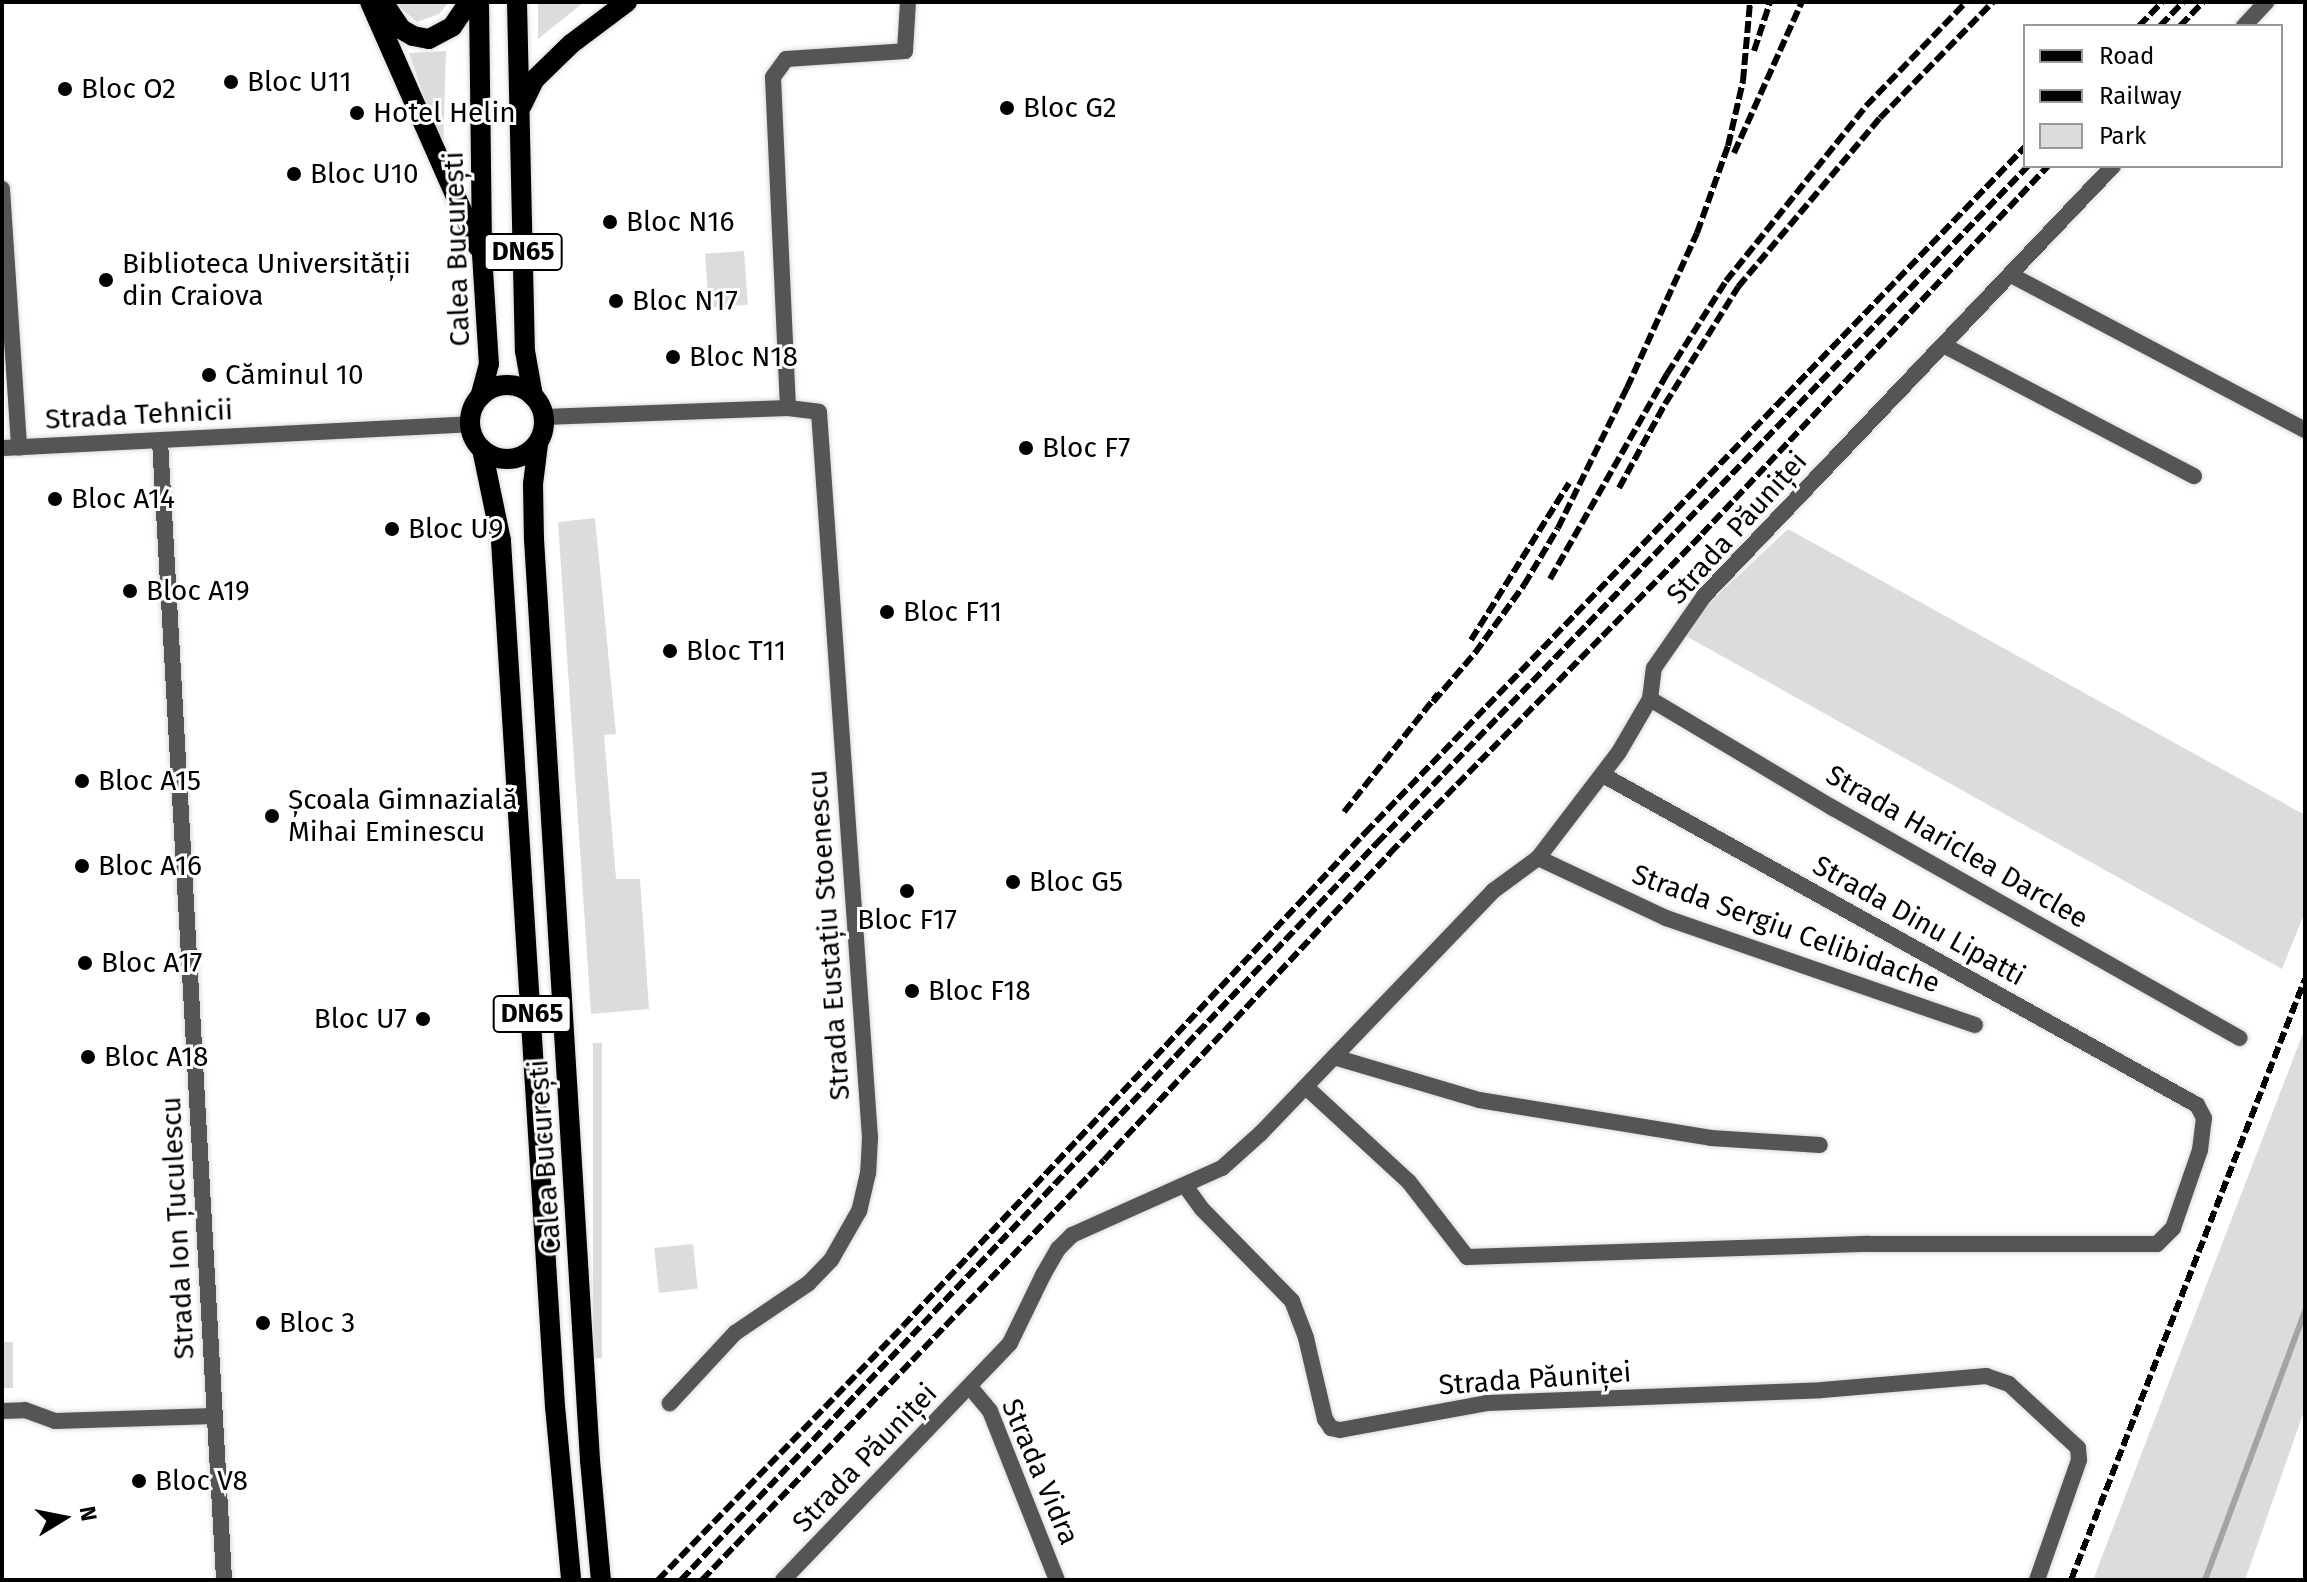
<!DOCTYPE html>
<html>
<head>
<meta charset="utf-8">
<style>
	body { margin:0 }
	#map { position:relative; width:2307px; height:1582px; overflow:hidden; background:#fff; font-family:"Fira Sans",sans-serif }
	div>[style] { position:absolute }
	.green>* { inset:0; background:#dcdcdc; transform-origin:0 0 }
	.stream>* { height:6px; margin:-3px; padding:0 3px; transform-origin:3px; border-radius:3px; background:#a3a3a3 }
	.roads { filter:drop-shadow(0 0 2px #dbdbdb) drop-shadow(0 0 2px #dbdbdb) }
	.minor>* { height:16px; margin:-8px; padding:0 8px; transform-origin:8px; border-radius:8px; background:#555 }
	.primary>* { height:20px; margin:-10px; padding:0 10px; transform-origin:10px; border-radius:10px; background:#000 }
	.primary>.ring { margin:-10px; padding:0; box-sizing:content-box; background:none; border:20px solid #000; border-radius:50% }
	.rail>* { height:6px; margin-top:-3px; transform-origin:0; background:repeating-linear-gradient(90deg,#000 0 12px,transparent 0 16px) }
	.dots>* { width:22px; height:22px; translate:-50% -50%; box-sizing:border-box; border:4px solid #fff; border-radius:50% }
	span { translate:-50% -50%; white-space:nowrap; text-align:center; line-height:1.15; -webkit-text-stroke:6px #fff; paint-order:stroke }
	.shield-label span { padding:2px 6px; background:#fff; border:2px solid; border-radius:6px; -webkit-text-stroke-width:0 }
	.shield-label { font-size:26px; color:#000; font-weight:700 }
	.poi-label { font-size:28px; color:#000 }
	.left { translate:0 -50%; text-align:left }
	.right { translate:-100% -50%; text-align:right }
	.street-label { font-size:28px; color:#000 }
	.frame { position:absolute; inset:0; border:4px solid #000; pointer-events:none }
	.legend { position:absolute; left:2023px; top:24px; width:260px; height:144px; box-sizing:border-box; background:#fff; border:2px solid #999; margin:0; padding:10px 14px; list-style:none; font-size:24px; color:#000 }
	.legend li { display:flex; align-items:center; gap:16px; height:40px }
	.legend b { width:40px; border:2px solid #999 }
	.north { position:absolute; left:24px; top:1478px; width:80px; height:80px; -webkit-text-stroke:6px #fff; paint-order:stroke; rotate:80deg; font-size:22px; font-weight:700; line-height:32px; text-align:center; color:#000 }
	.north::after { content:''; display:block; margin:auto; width:28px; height:36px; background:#000; clip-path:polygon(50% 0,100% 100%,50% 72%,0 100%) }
</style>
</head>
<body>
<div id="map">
	<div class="green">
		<div style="clip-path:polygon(393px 2px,449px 2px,439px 14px,417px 22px)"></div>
		<div style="clip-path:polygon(538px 2px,584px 2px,538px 39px)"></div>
		<div style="clip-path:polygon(446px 51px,443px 152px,409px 53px)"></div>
		<div style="left:744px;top:251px;width:54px;height:39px;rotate:86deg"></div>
		<div style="clip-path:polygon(595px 518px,616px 734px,604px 735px,616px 879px,640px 879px,649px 1009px,591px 1014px,558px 522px)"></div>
		<div style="clip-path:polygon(1788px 529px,2305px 815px,2305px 912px,2282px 969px,1686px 636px,1695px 617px)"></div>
		<div style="clip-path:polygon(2305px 1028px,2305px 1408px,2245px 1580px,2093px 1580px)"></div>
		<div style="left:593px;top:1043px;width:9px;height:315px"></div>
		<div style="left:693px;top:1244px;width:45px;height:39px;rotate:84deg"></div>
		<div style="left:2px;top:1342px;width:11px;height:46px"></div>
	</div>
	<div class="stream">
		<div style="left:2205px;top:1580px;width:287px;rotate:-69.6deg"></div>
	</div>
	<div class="roads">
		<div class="minor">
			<div style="left:2244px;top:26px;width:33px;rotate:-47deg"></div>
			<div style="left:2px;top:189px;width:259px;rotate:86.2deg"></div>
			<div style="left:2011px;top:275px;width:332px;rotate:27.8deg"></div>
			<div style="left:1945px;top:346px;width:281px;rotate:27.6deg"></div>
			<div style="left:788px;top:408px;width:331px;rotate:-92.6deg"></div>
			<div style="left:773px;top:77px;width:22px;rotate:-54deg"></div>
			<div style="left:786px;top:59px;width:119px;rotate:-3.8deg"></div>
			<div style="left:905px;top:51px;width:49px;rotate:-86.5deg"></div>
			<div style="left:544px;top:417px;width:244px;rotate:-2.1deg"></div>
			<div style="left:788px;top:408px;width:31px;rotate:7deg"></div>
			<div style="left:819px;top:412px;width:728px;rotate:85.98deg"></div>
			<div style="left:870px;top:1138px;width:35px;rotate:93deg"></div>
			<div style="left:868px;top:1173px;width:39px;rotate:103deg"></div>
			<div style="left:859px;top:1211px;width:56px;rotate:119.7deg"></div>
			<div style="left:831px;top:1260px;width:32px;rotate:134deg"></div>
			<div style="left:809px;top:1283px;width:89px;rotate:146deg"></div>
			<div style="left:735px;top:1333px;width:96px;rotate:132.9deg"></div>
			<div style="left:160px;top:441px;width:1141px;rotate:86.78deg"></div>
			<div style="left:2px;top:448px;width:470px;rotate:-2.9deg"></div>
			<div style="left:1650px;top:699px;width:213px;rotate:30.8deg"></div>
			<div style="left:1833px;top:808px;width:467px;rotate:29.5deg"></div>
			<div style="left:1538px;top:858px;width:141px;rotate:25.1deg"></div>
			<div style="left:1666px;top:918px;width:327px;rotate:19.1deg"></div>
			<div style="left:1334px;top:1057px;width:151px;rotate:16.5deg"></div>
			<div style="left:1479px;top:1100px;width:235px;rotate:9.3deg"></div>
			<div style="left:1711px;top:1138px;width:109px;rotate:3.7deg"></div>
			<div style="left:1306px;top:1087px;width:140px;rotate:42.7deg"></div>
			<div style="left:1409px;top:1182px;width:95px;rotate:52.3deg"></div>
			<div style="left:1467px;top:1257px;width:402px;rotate:-1.9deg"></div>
			<div style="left:1869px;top:1244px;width:288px"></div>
			<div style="left:2157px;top:1244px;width:23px;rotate:-45deg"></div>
			<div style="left:2173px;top:1228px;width:83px;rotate:-70.9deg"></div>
			<div style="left:2200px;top:1150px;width:32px;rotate:-83deg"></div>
			<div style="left:2204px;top:1118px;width:15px;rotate:-118deg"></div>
			<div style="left:2197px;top:1105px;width:680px;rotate:-150.95deg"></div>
			<div style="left:1186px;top:1187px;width:27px;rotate:54deg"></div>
			<div style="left:1202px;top:1209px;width:129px;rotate:45.6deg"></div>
			<div style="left:1292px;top:1301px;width:40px;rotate:69deg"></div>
			<div style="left:1306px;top:1338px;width:83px;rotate:76.8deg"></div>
			<div style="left:1325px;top:1419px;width:11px;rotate:56deg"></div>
			<div style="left:1331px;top:1428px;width:9px;rotate:13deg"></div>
			<div style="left:1340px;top:1430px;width:149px;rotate:-10.4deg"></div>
			<div style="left:1487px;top:1403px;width:335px;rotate:-2.2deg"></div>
			<div style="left:1822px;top:1390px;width:165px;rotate:-4.9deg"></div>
			<div style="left:1986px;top:1376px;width:24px;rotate:19deg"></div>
			<div style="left:2009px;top:1384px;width:94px;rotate:42.8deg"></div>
			<div style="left:2078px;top:1448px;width:12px;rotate:85deg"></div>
			<div style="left:2079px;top:1460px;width:127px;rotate:109.3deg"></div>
			<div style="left:970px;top:1387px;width:31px;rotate:50deg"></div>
			<div style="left:990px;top:1411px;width:182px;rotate:68.4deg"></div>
			<div style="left:2px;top:1411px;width:23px;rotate:-2deg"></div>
			<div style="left:25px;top:1410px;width:32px;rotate:20deg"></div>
			<div style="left:55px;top:1421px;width:159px;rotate:-1.8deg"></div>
			<div style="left:783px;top:1580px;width:328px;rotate:-46.2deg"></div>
			<div style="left:1010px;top:1343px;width:76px;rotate:-64.1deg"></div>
			<div style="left:1043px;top:1275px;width:30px;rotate:-60deg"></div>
			<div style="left:1058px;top:1249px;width:20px;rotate:-45deg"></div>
			<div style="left:1072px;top:1235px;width:164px;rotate:-24.1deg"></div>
			<div style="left:1222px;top:1168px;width:52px;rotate:-41.9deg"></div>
			<div style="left:1261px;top:1133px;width:335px;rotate:-46.2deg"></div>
			<div style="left:1493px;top:891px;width:56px;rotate:-36.3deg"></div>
			<div style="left:1538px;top:858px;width:133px;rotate:-52.6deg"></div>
			<div style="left:1619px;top:752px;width:61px;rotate:-59.7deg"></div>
			<div style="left:1650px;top:699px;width:31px;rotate:-83deg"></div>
			<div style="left:1654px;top:668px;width:88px;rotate:-55.2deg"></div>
			<div style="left:1704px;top:596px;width:593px;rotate:-46.43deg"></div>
		</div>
		<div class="primary">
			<div style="left:370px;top:2px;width:268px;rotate:66.2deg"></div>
			<div style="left:383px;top:2px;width:32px;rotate:56deg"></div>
			<div style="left:401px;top:29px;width:14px;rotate:30deg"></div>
			<div style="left:413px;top:36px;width:16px;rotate:11deg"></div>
			<div style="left:429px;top:39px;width:26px;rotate:-28deg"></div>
			<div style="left:452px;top:27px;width:30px;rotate:-56deg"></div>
			<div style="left:479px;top:2px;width:252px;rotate:89.3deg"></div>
			<div style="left:482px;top:254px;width:110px;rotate:86.4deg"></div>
			<div style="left:489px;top:364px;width:34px;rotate:105deg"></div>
			<div style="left:517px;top:2px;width:349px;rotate:88.7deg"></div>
			<div style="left:525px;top:351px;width:46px;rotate:79.9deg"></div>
			<div style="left:522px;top:105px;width:28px;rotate:-64deg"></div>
			<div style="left:534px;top:80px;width:52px;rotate:-44.2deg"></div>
			<div style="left:571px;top:44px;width:70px;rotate:-36.9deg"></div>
			<div class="ring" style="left:470px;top:385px;width:54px;height:54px"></div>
			<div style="left:538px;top:444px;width:40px;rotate:97.1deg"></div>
			<div style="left:533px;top:484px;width:55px;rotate:89deg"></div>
			<div style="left:534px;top:539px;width:923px;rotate:86.52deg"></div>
			<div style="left:590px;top:1460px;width:121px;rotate:84.8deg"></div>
			<div style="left:482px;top:449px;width:94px;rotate:78.3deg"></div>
			<div style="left:501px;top:541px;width:867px;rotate:86.43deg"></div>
			<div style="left:555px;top:1406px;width:175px;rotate:84.7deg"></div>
		</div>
	</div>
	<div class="rail">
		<div style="left:2139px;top:26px;width:33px;rotate:-46deg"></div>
		<div style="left:2160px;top:26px;width:33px;rotate:-46deg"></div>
		<div style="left:2180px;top:26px;width:33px;rotate:-46deg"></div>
		<div style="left:1754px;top:51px;width:52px;rotate:-71.9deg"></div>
		<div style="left:1734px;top:153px;width:166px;rotate:-65.8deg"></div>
		<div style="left:1619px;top:488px;width:96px;rotate:-61.3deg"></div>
		<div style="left:1665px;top:404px;width:138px;rotate:-58deg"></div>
		<div style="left:1738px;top:287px;width:221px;rotate:-50deg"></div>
		<div style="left:1880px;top:118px;width:162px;rotate:-45.8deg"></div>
		<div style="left:1550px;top:579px;width:236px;rotate:-60.3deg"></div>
		<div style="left:1667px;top:374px;width:110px;rotate:-57.6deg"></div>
		<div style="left:1726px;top:281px;width:224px;rotate:-51.3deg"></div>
		<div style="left:1866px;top:106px;width:144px;rotate:-46.1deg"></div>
		<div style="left:1471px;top:640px;width:185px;rotate:-58deg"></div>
		<div style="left:1433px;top:702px;width:65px;rotate:-49.4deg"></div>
		<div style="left:1475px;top:653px;width:84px;rotate:-54.2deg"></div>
		<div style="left:1524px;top:585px;width:66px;rotate:-59.2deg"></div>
		<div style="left:1558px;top:528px;width:156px;rotate:-63.8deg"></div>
		<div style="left:1627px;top:388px;width:170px;rotate:-65.7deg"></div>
		<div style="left:1697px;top:233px;width:92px;rotate:-70.4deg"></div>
		<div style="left:1728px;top:146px;width:67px;rotate:-77deg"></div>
		<div style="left:1743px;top:81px;width:79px;rotate:-84.9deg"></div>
		<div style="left:1344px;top:812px;width:151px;rotate:-51.5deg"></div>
		<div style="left:658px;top:1580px;width:353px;rotate:-46deg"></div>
		<div style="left:903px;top:1326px;width:676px;rotate:-46.86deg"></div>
		<div style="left:1365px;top:833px;width:952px;rotate:-46.11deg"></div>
		<div style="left:681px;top:1580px;width:1014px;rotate:-46.64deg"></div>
		<div style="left:1377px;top:843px;width:939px;rotate:-46.12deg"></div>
		<div style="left:702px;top:1580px;width:581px;rotate:-46.25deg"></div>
		<div style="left:1104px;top:1160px;width:420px;rotate:-47deg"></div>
		<div style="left:1390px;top:853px;width:446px;rotate:-45.6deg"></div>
		<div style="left:1702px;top:534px;width:505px;rotate:-46.76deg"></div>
		<div style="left:2071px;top:1580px;width:645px;rotate:-68.73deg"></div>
	</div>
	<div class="dots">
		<div style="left:231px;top:82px;background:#000"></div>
		<div style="left:65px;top:89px;background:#000"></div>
		<div style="left:1007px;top:108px;background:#000"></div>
		<div style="left:357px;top:113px;background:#000"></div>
		<div style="left:294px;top:174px;background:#000"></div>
		<div style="left:610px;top:222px;background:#000"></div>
		<div style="left:106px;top:280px;background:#000"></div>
		<div style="left:616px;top:301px;background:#000"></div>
		<div style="left:673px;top:357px;background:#000"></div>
		<div style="left:209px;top:375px;background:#000"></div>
		<div style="left:1026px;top:448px;background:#000"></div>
		<div style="left:55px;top:499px;background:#000"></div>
		<div style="left:392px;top:529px;background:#000"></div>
		<div style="left:130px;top:591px;background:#000"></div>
		<div style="left:887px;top:612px;background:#000"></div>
		<div style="left:670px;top:651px;background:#000"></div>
		<div style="left:82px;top:781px;background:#000"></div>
		<div style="left:272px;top:816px;background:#000"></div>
		<div style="left:82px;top:866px;background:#000"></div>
		<div style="left:1013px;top:882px;background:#000"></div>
		<div style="left:907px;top:891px;background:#000"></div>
		<div style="left:85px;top:963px;background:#000"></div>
		<div style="left:912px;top:991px;background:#000"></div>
		<div style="left:423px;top:1019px;background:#000"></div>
		<div style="left:88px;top:1057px;background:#000"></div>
		<div style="left:263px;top:1323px;background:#000"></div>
		<div style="left:139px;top:1481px;background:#000"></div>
	</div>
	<div class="shield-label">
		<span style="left:523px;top:252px">DN65</span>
		<span style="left:532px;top:1014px">DN65</span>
	</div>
	<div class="poi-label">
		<span class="left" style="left:247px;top:82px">Bloc U11</span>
		<span class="left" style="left:81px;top:89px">Bloc O2</span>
		<span class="left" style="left:1023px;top:108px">Bloc G2</span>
		<span class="left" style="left:373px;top:113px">Hotel Helin</span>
		<span class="left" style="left:310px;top:174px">Bloc U10</span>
		<span class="left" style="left:626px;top:222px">Bloc N16</span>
		<span class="left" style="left:122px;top:280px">Biblioteca Universității<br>din Craiova</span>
		<span class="left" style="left:632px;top:301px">Bloc N17</span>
		<span class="left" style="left:689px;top:357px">Bloc N18</span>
		<span class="left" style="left:225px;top:375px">Căminul 10</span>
		<span class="left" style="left:1042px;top:448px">Bloc F7</span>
		<span class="left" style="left:71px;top:499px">Bloc A14</span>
		<span class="left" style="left:408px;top:529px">Bloc U9</span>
		<span class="left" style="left:146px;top:591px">Bloc A19</span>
		<span class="left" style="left:903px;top:612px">Bloc F11</span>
		<span class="left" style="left:686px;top:651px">Bloc T11</span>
		<span class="left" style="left:98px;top:781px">Bloc A15</span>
		<span class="left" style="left:288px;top:816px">Școala Gimnazială<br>Mihai Eminescu</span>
		<span class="left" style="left:98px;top:866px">Bloc A16</span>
		<span class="left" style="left:1029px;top:882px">Bloc G5</span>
		<span style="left:907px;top:920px">Bloc F17</span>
		<span class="left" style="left:101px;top:963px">Bloc A17</span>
		<span class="left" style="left:928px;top:991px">Bloc F18</span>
		<span class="right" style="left:407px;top:1019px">Bloc U7</span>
		<span class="left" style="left:104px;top:1057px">Bloc A18</span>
		<span class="left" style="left:279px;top:1323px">Bloc 3</span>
		<span class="left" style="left:155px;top:1481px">Bloc V8</span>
	</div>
	<div class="street-label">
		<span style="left:457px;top:249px;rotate:-92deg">Calea București</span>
		<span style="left:139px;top:415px;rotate:-3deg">Strada Tehnicii</span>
		<span style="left:1737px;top:528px;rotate:-48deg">Strada Păuniței</span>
		<span style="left:1957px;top:847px;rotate:30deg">Strada Hariclea Darclee</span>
		<span style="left:1919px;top:921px;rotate:29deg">Strada Dinu Lipatti</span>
		<span style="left:1786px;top:929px;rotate:20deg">Strada Sergiu Celibidache</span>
		<span style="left:829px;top:935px;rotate:-94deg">Strada Eustațiu Stoenescu</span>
		<span style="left:545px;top:1157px;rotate:-94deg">Calea București</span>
		<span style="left:178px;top:1228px;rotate:-93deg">Strada Ion Țuculescu</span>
		<span style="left:1535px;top:1379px;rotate:-4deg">Strada Păuniței</span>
		<span style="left:865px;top:1458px;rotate:-46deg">Strada Păuniței</span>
		<span style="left:1040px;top:1472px;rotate:67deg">Strada Vidra</span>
	</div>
	<div class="frame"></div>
	<ul class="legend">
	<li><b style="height:10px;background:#000"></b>Road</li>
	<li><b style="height:10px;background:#000"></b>Railway</li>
	<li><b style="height:22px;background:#dcdcdc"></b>Park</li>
	</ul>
	<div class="north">N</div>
</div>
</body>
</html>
